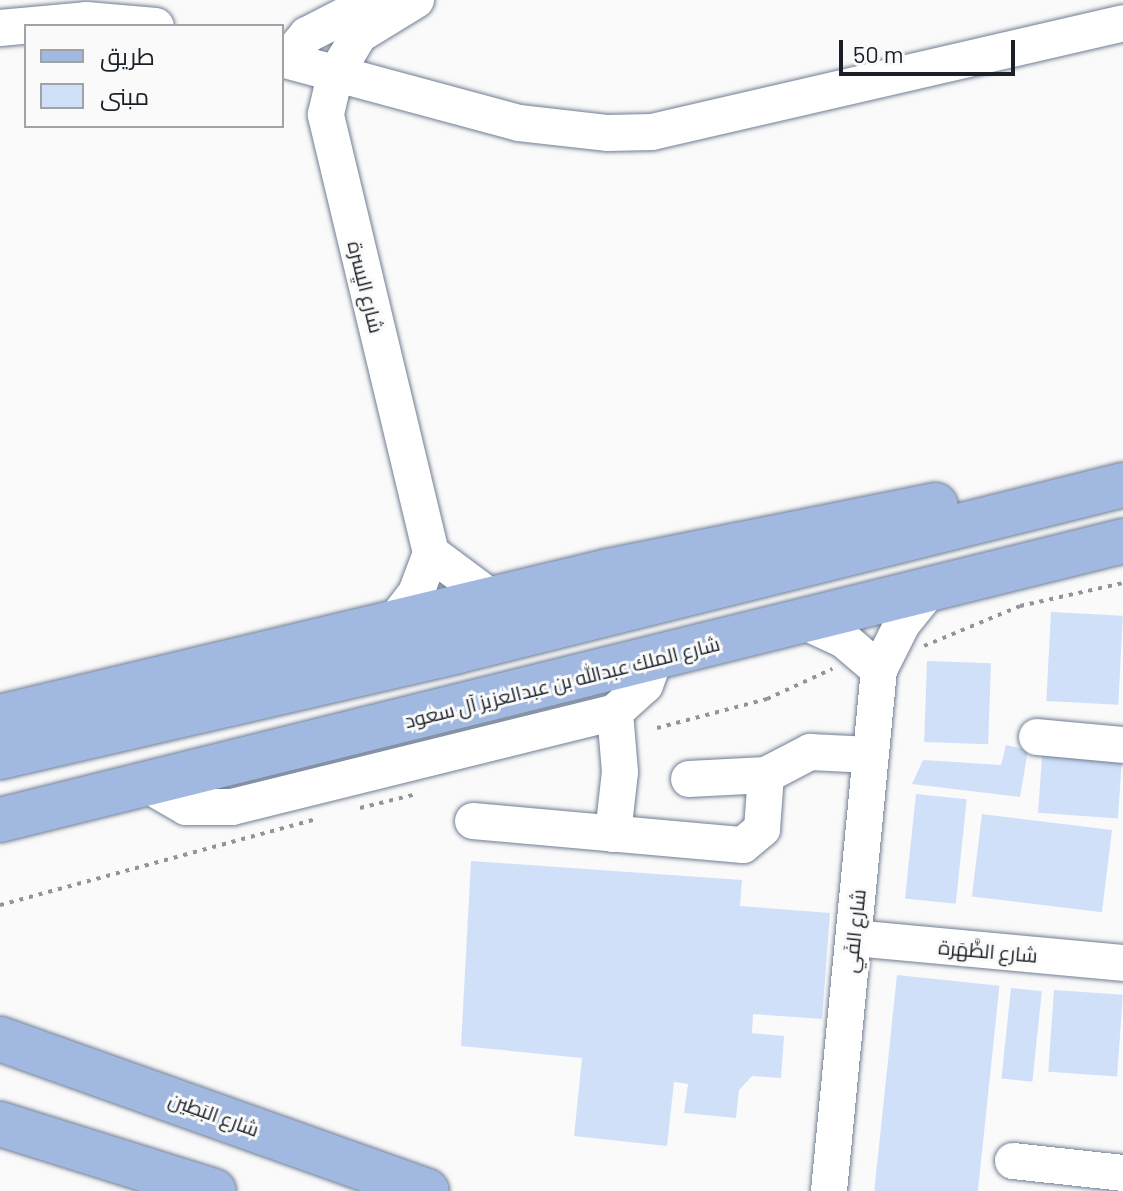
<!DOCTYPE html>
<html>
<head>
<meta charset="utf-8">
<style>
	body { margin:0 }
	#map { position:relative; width:1123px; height:1191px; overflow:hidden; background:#fafafa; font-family:Barlow,Cairo,sans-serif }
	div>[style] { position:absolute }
	.building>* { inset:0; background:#d0e0f9; transform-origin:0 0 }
	.path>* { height:4px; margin-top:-2px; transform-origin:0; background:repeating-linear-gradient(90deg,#929498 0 4px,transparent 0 10px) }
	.roads { filter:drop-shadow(0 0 2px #707e94) drop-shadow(0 0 2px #707e94) }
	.minor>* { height:36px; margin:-18px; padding:0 18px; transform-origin:18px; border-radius:18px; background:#fff }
	.major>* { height:44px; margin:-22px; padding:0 22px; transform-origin:22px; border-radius:22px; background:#a1b9e0 }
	span { translate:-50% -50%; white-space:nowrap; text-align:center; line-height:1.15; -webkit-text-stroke:6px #fafafa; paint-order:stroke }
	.street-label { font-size:20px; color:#1a2028 }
	.legend { position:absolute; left:24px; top:24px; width:260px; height:104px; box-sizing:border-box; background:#fafafa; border:2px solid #a0a3a6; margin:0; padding:10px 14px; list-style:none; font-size:24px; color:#1a2028 }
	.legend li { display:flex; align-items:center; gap:16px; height:40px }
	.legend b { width:40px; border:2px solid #a0a3a6 }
	.scale { position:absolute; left:839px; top:40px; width:176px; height:36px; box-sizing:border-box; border:4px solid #1a2028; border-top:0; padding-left:10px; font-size:24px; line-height:28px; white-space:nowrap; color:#1a2028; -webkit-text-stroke:6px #fafafa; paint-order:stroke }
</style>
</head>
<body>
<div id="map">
	<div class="building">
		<div style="left:1051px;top:612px;width:72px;height:89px;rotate:3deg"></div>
		<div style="left:927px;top:661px;width:64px;height:81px;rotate:2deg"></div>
		<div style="left:1043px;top:742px;width:80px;height:71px;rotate:4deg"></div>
		<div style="clip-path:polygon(1006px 745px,1028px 750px,1020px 797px,912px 784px,923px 760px,1001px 765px)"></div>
		<div style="left:916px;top:794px;width:51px;height:105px;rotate:6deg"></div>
		<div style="left:982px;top:814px;width:131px;height:83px;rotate:7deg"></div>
		<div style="clip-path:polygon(471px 861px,742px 880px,740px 906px,830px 913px,822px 1019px,753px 1014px,752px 1033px,784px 1036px,781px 1078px,752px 1076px,739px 1090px,736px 1118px,684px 1113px,688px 1084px,674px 1082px,667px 1146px,574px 1136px,582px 1058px,461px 1046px)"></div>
		<div style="left:897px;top:975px;width:103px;height:217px;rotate:6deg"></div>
		<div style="left:1011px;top:988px;width:31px;height:91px;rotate:6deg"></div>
		<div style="left:1054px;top:990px;width:69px;height:82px;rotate:4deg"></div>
	</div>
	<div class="path">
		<div style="left:924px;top:646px;width:104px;rotate:-22.6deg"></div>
		<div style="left:1020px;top:606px;width:106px;rotate:-12.6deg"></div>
		<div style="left:657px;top:728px;width:114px;rotate:-14.8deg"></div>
		<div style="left:767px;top:699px;width:72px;rotate:-24.8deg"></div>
		<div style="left:360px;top:808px;width:59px;rotate:-13.8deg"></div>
		<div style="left:0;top:905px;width:327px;rotate:-15.2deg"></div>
	</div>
	<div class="roads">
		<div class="minor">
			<div style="left:0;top:28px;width:86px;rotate:-5.3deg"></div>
			<div style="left:86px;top:20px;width:70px;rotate:4.9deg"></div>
			<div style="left:282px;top:59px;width:245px;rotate:15.1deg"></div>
			<div style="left:519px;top:123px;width:90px;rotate:6.4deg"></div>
			<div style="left:608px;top:133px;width:44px;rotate:-1.3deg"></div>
			<div style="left:652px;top:132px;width:483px;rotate:-13deg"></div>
			<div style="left:286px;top:60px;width:33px;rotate:-50deg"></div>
			<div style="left:307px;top:35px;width:76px;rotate:-27.2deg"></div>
			<div style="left:431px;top:553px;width:77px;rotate:36.6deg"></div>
			<div style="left:803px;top:621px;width:45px;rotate:24.9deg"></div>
			<div style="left:844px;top:640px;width:46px;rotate:40.6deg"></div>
			<div style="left:390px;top:627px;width:43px;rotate:-52.6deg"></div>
			<div style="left:416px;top:593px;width:43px;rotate:-69.4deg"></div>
			<div style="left:431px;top:553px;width:451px;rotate:-103.5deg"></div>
			<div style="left:326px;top:114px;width:40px;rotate:-77deg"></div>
			<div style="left:335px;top:75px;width:47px;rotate:-59deg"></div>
			<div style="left:359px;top:35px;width:67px;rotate:-31.6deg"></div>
			<div style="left:1037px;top:737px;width:86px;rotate:5.3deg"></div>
			<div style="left:689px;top:779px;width:77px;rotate:-3deg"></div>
			<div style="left:766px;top:775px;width:50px;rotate:-27.6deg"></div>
			<div style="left:810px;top:752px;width:61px;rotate:2.8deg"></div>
			<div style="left:146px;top:784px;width:46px;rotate:29.9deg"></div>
			<div style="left:186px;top:807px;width:46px"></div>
			<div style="left:232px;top:807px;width:395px;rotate:-13.9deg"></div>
			<div style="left:615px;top:712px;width:40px;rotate:-42deg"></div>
			<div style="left:645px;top:685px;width:27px;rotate:-70deg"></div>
			<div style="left:473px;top:821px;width:271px;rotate:5.1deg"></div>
			<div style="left:743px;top:845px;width:25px;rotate:-40deg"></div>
			<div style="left:762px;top:829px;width:54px;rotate:-85.8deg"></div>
			<div style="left:613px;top:834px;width:62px;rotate:-83.6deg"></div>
			<div style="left:620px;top:772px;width:60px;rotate:-94.8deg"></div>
			<div style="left:854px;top:938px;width:270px;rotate:5.3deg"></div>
			<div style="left:1013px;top:1161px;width:111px;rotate:6.2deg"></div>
			<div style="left:829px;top:1191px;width:523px;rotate:-84.52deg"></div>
			<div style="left:879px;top:670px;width:51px;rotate:-63.4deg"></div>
			<div style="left:902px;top:624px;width:46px;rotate:-51.1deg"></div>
		</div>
		<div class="major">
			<div style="left:0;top:717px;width:625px;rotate:-13.5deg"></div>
			<div style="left:608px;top:571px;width:334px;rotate:-11.4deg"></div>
			<div style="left:0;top:757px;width:470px;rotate:-13deg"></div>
			<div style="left:458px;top:651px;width:685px;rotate:-14.02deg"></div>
			<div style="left:0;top:820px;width:1157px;rotate:-13.95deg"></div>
			<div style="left:0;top:1039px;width:453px;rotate:19.6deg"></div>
			<div style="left:0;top:1124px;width:224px;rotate:17.4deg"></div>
		</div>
	</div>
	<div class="street-label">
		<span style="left:366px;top:287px;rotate:76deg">شارع اليِسرة</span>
		<span style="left:562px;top:682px;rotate:-14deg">شارع الملك عبدالله بن عبدالعزيز آل سعود</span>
		<span style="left:854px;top:931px;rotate:-84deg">شارع الفَي</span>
		<span style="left:988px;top:951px;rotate:5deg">شارع الظَّهَرة</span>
		<span style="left:214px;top:1114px;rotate:20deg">شارع البَطِين</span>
	</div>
	<ul class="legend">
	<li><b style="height:10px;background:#a1b9e0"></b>طريق</li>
	<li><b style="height:22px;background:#d0e0f9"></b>مبنى</li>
	</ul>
	<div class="scale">50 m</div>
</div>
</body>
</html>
